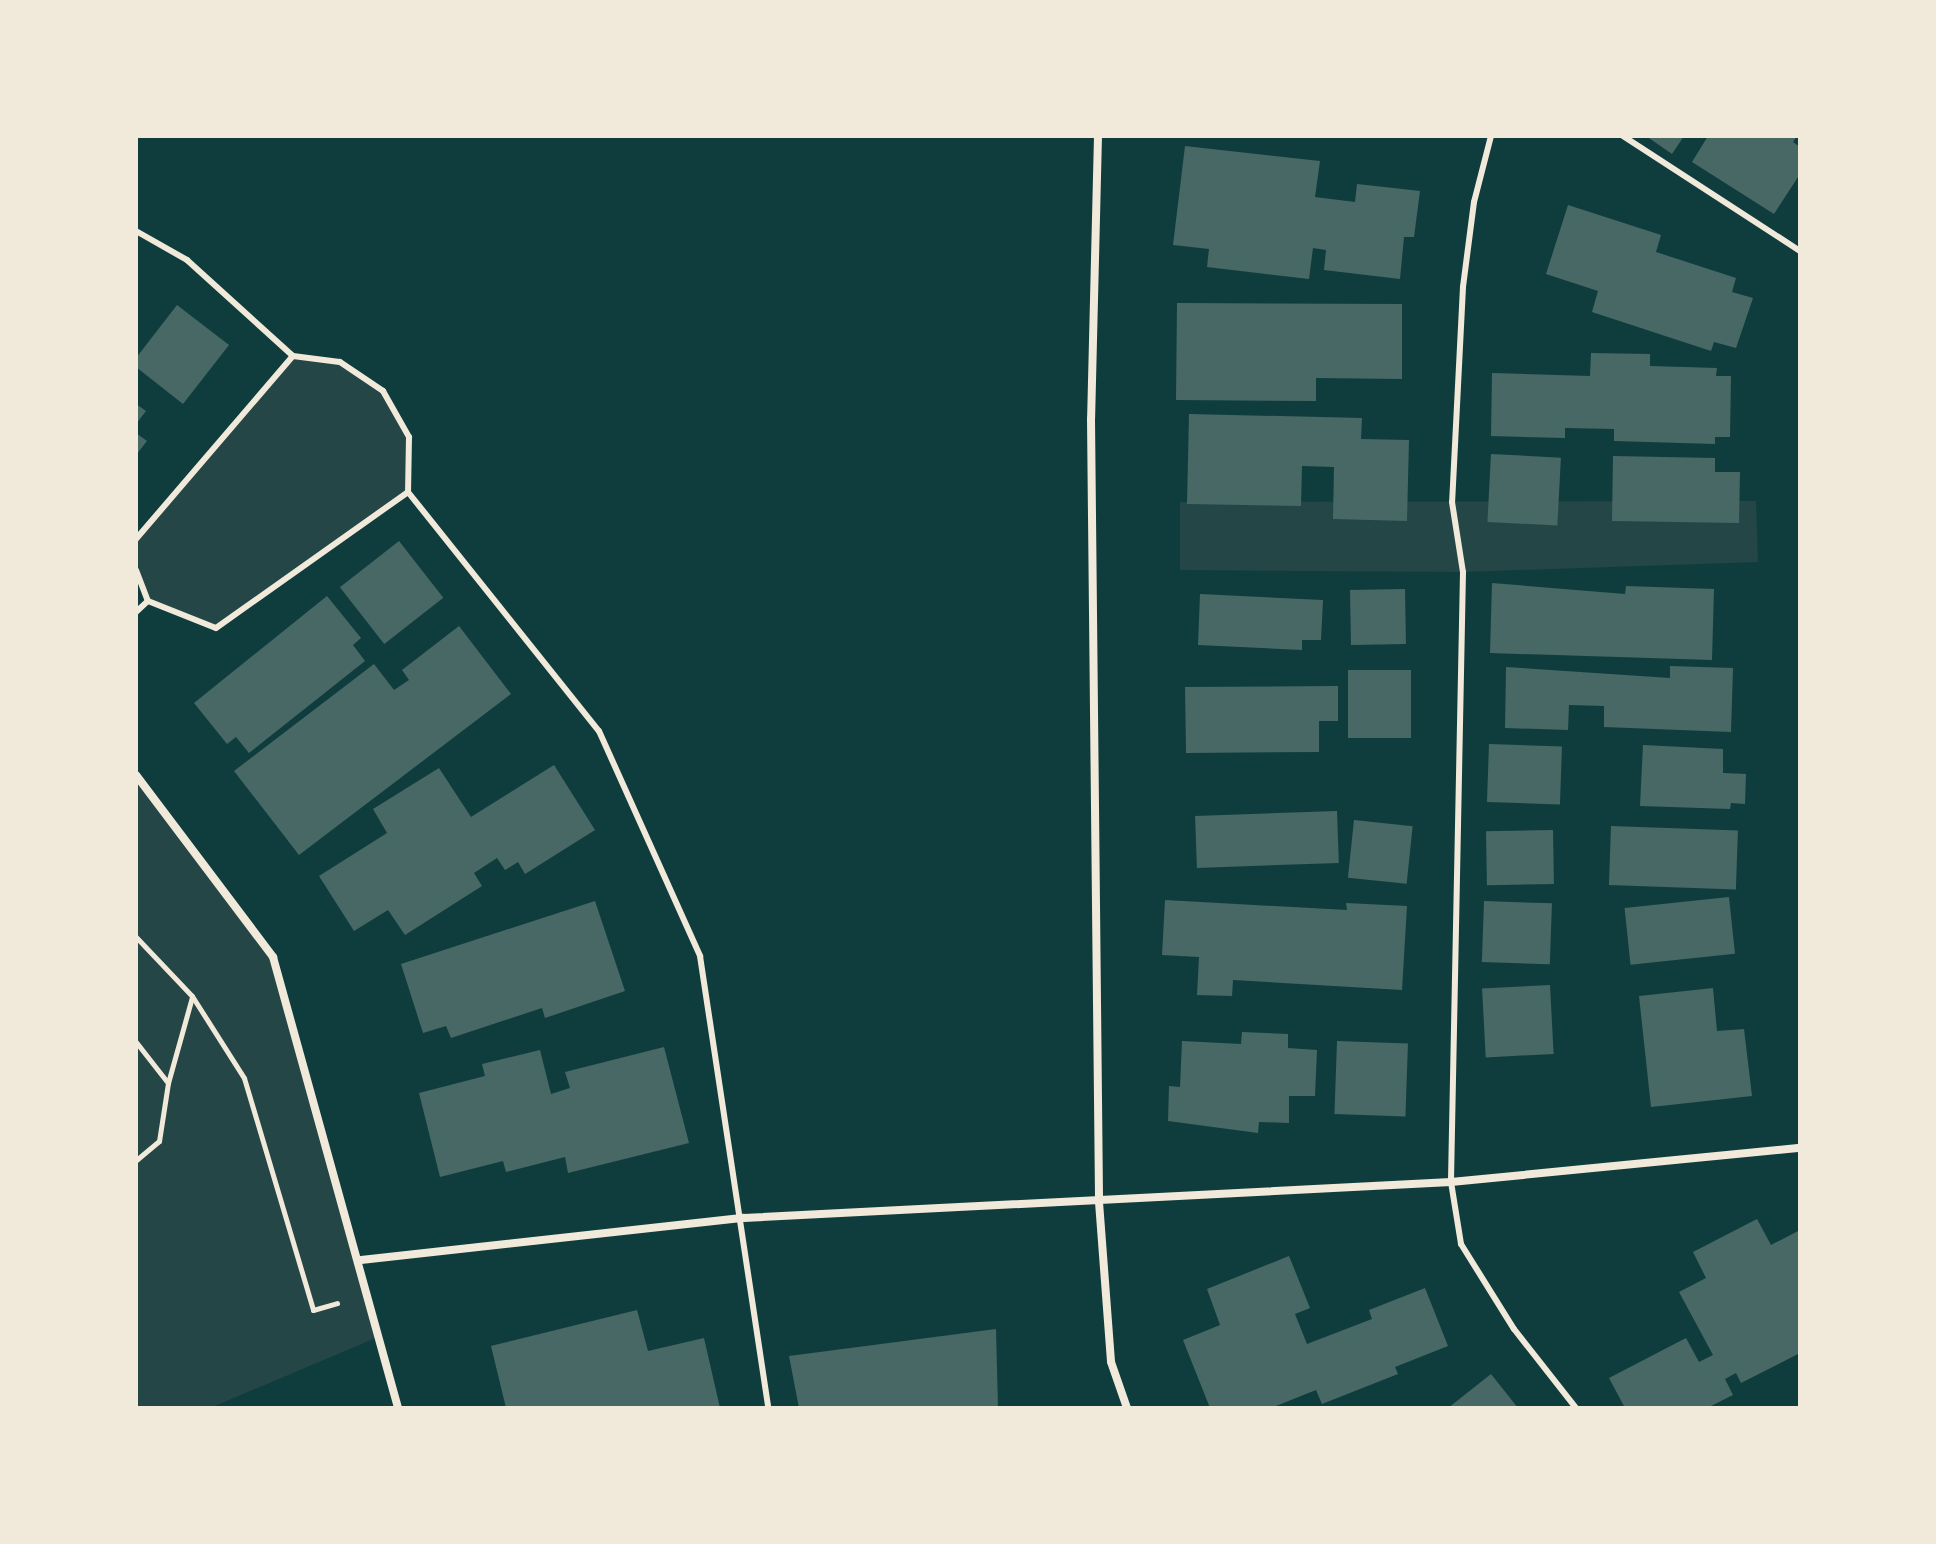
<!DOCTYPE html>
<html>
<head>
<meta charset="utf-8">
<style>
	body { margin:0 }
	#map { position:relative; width:1936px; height:1544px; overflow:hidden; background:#0f3d3e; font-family:Lato,sans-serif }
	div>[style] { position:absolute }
	.green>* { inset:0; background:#244646 }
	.building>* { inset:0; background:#486865; transform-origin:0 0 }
	.path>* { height:5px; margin:-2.5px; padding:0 2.5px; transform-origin:2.5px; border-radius:2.5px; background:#f1e9da }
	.service>* { height:6px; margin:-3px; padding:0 3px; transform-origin:3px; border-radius:3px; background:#f1e9da }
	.minor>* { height:8px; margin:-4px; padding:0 4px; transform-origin:4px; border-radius:4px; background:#f1e9da }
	span { translate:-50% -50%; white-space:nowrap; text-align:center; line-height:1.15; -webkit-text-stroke:6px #f1e9da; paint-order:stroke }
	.frame { position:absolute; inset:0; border:138px solid #f1e9da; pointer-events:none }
</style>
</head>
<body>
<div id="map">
	<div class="green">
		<div style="clip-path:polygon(293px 356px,340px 362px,383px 391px,409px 437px,408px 492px,216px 628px,148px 601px,136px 570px,136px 539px)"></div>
		<div style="clip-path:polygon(1756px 501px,1758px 562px,1463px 572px,1180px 570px,1180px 502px)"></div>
		<div style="clip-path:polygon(136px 775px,273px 957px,378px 1337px,210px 1408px,136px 1408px)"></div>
	</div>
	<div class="building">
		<div style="clip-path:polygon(1646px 136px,1684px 136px,1672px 154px)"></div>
		<div style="clip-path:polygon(1708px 136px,1797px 136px,1793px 142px,1800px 147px,1800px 174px,1774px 214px,1692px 162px)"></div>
		<div style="clip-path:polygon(1185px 146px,1320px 161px,1315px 197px,1355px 202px,1357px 184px,1420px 191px,1414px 237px,1404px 237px,1400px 279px,1324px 270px,1326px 250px,1313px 248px,1309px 279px,1207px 267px,1209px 249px,1173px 245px)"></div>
		<div style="clip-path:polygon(1568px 205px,1661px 235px,1656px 252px,1736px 278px,1732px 292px,1753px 298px,1736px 348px,1714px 342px,1711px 351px,1592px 312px,1598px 291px,1546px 274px)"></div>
		<div style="clip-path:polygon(1177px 303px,1402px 304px,1402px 379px,1316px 378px,1316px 401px,1176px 400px)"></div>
		<div style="clip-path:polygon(177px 305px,229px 345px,183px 404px,136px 367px,136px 358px)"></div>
		<div style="clip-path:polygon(1591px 353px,1650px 354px,1650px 366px,1717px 368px,1716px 376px,1731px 376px,1730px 437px,1715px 437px,1715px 444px,1614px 441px,1614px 429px,1565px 428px,1565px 438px,1491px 436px,1492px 373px,1590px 376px)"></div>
		<div style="clip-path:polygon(136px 404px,146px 411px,136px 424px)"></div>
		<div style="clip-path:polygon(1189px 414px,1362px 418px,1361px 439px,1409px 440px,1407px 521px,1333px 519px,1334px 467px,1302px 466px,1301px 506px,1187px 504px)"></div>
		<div style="clip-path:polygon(136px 433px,147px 441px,136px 455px)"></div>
		<div style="left:1491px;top:454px;width:70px;height:68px;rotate:3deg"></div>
		<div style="clip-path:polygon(1613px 456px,1715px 458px,1715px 472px,1740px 472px,1739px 523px,1612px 521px)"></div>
		<div style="left:399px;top:541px;width:72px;height:75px;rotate:52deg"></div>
		<div style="clip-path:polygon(1492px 583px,1625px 594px,1626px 586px,1714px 589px,1712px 660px,1490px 653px)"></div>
		<div style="left:1405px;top:589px;width:55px;height:55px;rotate:89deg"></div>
		<div style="clip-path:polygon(1200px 594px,1323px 600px,1321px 640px,1302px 640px,1302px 650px,1198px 645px)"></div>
		<div style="clip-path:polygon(327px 596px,361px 638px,353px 645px,365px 661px,249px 753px,236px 737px,227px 744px,194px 703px)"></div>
		<div style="clip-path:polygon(459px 626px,511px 694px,299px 855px,234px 771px,374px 664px,394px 690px,409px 680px,402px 670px)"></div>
		<div style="clip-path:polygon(1670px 666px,1733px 668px,1731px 732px,1604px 727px,1604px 706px,1569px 705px,1568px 730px,1505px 728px,1506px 667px,1670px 678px)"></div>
		<div style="left:1348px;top:670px;width:63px;height:68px"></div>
		<div style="clip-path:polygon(1338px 686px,1338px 721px,1319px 721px,1319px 752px,1186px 753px,1185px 687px)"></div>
		<div style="left:1489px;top:744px;width:73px;height:58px;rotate:2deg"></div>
		<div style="clip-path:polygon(1643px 745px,1723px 749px,1723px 773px,1746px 774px,1745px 804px,1731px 803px,1730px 809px,1640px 806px)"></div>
		<div style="clip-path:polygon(554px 765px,595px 830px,525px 874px,518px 862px,505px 870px,497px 858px,474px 873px,482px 886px,405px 935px,388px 910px,354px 931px,319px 876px,387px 833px,373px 809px,439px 768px,471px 817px)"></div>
		<div style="left:1337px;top:811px;width:52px;height:142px;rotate:88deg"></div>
		<div style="left:1354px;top:820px;width:59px;height:58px;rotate:6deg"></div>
		<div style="left:1611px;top:826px;width:127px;height:59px;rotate:2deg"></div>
		<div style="left:1553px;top:830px;width:54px;height:67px;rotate:89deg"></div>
		<div style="left:1729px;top:897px;width:57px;height:105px;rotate:84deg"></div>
		<div style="clip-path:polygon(1165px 900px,1347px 910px,1346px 903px,1407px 906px,1402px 990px,1233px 980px,1232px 996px,1197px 995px,1199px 957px,1162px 955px)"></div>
		<div style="clip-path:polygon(595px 901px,625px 991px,545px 1018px,542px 1008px,451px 1038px,446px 1026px,423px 1033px,401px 964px)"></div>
		<div style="left:1484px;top:901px;width:68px;height:61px;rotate:2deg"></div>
		<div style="left:1550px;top:985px;width:69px;height:68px;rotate:87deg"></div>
		<div style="clip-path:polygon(1713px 988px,1717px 1031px,1744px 1029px,1752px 1096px,1651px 1107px,1639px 996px)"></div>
		<div style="clip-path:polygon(1242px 1032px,1288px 1034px,1288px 1048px,1317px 1050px,1315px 1096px,1289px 1096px,1289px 1123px,1259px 1122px,1258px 1133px,1168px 1121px,1169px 1086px,1180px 1087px,1182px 1041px,1241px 1044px)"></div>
		<div style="left:1337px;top:1041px;width:71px;height:73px;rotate:2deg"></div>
		<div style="clip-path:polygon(664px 1047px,689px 1143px,568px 1173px,565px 1157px,506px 1172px,503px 1161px,440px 1177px,419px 1093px,485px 1076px,482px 1064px,540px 1050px,551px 1094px,570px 1088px,565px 1072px)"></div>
		<div style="clip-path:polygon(1757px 1219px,1771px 1245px,1800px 1230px,1800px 1353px,1741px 1383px,1736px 1373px,1725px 1379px,1733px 1395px,1707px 1408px,1625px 1408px,1609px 1378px,1686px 1338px,1699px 1362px,1713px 1355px,1679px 1292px,1706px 1278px,1693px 1252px)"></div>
		<div style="clip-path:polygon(1289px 1256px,1310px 1308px,1295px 1314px,1307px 1344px,1372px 1319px,1369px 1310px,1425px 1288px,1448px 1346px,1395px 1367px,1398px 1374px,1322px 1404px,1316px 1390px,1271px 1408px,1210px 1408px,1183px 1340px,1220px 1325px,1207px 1289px)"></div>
		<div style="clip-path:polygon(637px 1310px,648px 1351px,704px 1338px,720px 1408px,506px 1408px,491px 1346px)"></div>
		<div style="clip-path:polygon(996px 1329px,998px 1408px,799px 1408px,789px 1356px)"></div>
		<div style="clip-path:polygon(1491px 1374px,1518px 1408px,1448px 1408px)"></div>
	</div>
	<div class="path">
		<div style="left:136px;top:937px;width:81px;rotate:46.5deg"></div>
		<div style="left:192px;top:996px;width:97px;rotate:57.6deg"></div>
		<div style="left:244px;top:1078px;width:242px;rotate:73.4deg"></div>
		<div style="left:313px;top:1310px;width:25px;rotate:-16deg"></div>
		<div style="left:136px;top:1042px;width:52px;rotate:52deg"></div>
		<div style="left:168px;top:1083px;width:59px;rotate:98.8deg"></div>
		<div style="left:159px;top:1141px;width:30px;rotate:140deg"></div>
		<div style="left:168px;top:1083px;width:89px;rotate:-74.4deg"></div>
	</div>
	<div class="service">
		<div style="left:1491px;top:136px;width:68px;rotate:104.4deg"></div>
		<div style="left:1474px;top:202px;width:86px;rotate:97.4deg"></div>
		<div style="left:1463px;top:287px;width:215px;rotate:92.9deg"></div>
		<div style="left:1452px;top:502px;width:71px;rotate:81.1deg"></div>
		<div style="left:1463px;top:572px;width:610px;rotate:91.13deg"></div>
		<div style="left:1451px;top:1182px;width:63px;rotate:80.8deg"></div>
		<div style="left:1461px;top:1244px;width:100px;rotate:58.1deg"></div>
		<div style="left:1514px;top:1329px;width:100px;rotate:51.9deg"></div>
		<div style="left:1623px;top:136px;width:211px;rotate:33deg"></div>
		<div style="left:136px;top:231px;width:59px;rotate:29.6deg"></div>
		<div style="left:187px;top:260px;width:143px;rotate:42.2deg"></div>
		<div style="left:293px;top:356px;width:47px;rotate:7.3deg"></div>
		<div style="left:340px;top:362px;width:52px;rotate:34deg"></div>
		<div style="left:383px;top:391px;width:53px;rotate:60.5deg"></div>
		<div style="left:409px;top:437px;width:55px;rotate:91deg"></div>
		<div style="left:408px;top:492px;width:306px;rotate:51.4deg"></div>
		<div style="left:599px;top:731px;width:247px;rotate:65.8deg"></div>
		<div style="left:700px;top:956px;width:457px;rotate:81.4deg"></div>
		<div style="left:136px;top:539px;width:241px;rotate:-49.4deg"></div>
		<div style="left:136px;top:570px;width:33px;rotate:69deg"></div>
		<div style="left:148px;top:601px;width:73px;rotate:21.7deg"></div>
		<div style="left:216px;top:628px;width:235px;rotate:-35.3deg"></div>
		<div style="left:136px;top:612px;width:16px;rotate:-43deg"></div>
	</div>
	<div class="minor">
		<div style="left:1098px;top:136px;width:283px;rotate:91.4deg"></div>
		<div style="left:1091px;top:419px;width:783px;rotate:89.41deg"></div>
		<div style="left:1099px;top:1202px;width:160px;rotate:85.7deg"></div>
		<div style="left:1111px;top:1362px;width:49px;rotate:70.8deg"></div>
		<div style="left:136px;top:775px;width:228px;rotate:53deg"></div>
		<div style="left:273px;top:957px;width:468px;rotate:74.5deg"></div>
		<div style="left:361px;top:1260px;width:385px;rotate:-6.3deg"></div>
		<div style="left:744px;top:1218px;width:708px;rotate:-2.91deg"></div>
		<div style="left:1451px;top:1182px;width:351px;rotate:-5.6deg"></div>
	</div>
	<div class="frame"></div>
</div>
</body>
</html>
